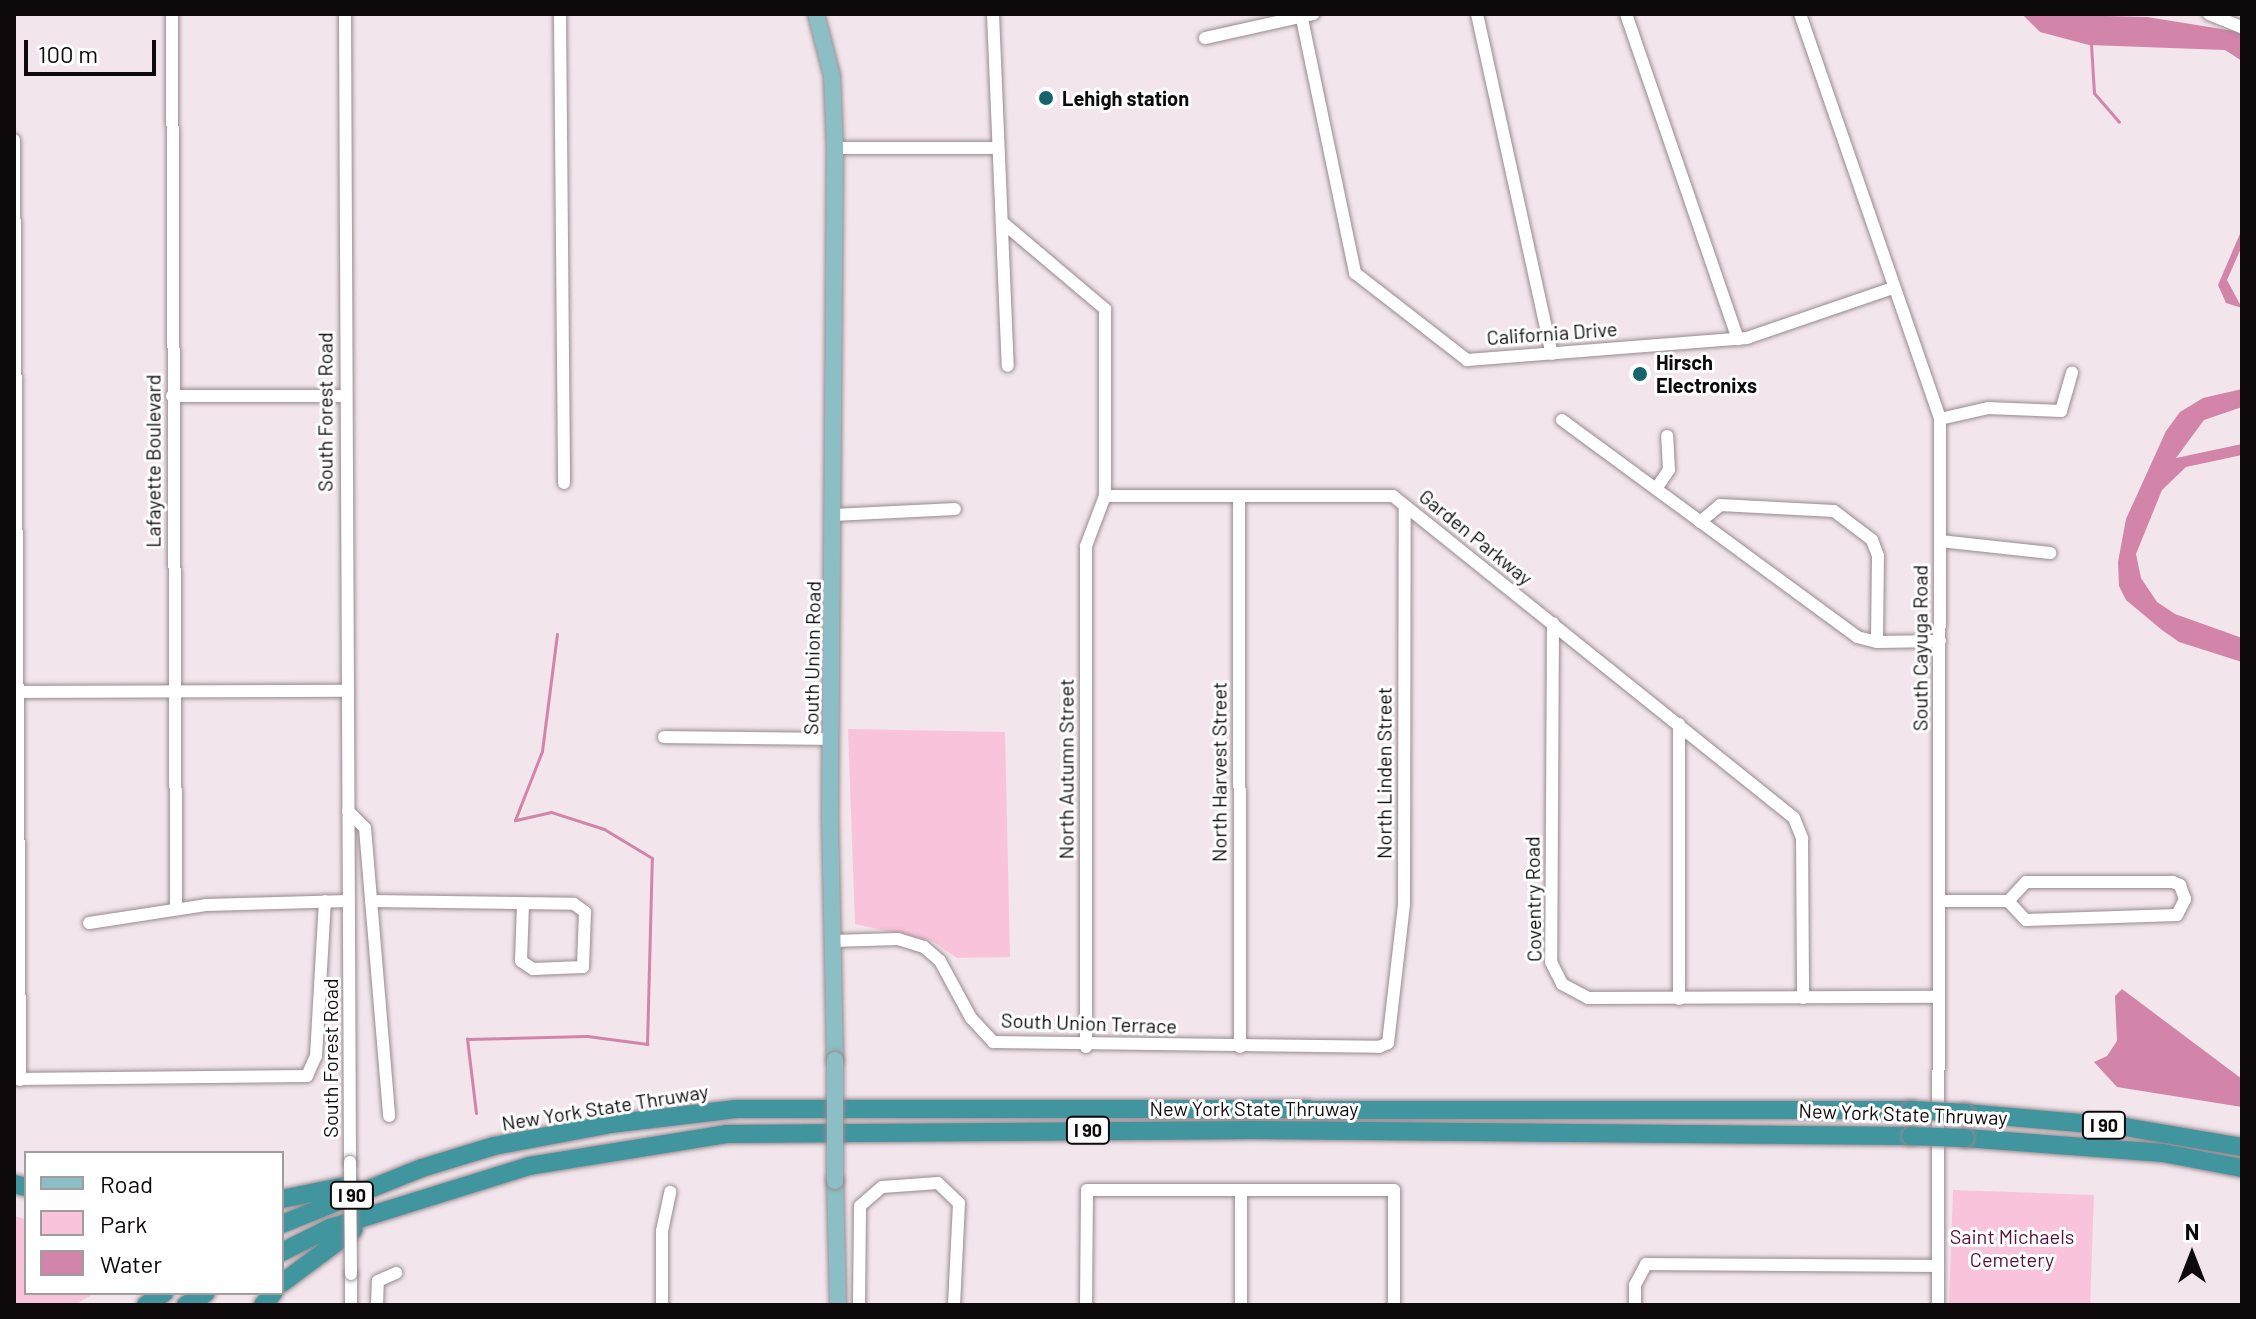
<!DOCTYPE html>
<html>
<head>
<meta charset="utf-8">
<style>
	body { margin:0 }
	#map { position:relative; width:2256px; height:1319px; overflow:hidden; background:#f2e5eb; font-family:Barlow,sans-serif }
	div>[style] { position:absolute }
	.green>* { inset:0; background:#f9c4db; transform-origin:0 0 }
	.water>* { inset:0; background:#d284a9 }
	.stream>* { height:3px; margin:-1.5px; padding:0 1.5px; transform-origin:1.5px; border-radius:1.5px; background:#d284a9 }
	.roads { filter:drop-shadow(0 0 2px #968b8f) drop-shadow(0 0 2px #968b8f) }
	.minor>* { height:12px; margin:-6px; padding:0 6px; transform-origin:6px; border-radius:6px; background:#fff }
	.major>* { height:16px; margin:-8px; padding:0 8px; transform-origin:8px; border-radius:8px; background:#8cbfc5 }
	.highway>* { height:18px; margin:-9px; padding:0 9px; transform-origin:9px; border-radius:9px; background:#40959e }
	.bridges { filter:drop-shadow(0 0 2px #968b8f) drop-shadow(0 0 2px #968b8f) }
	.minor-bridge>* { height:12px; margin:-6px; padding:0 6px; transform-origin:6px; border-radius:6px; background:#fff }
	.major-bridge>* { height:16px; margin:-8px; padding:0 8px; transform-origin:8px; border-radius:8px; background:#8cbfc5 }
	.highway-bridge>* { height:18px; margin:-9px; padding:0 9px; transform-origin:9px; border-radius:9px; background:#40959e }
	.dots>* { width:22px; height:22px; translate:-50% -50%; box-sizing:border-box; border:4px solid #fff; border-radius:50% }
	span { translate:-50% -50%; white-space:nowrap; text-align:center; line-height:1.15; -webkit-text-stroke:6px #fff; paint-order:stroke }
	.shield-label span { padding:2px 6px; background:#fff; border:2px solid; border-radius:6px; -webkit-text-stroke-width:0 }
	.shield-label { font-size:18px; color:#0e0a0c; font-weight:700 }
	.poi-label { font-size:20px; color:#0e0a0c; font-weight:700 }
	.left { translate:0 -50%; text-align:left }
	.street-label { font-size:20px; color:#0e0a0c }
	.park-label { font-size:20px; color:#57113a }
	.frame { position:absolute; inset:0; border:16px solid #0e0a0c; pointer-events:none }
	.legend { position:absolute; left:24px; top:1151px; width:260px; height:144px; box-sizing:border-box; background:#fff; border:2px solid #9f9d9e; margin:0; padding:10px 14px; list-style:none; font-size:24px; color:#0e0a0c }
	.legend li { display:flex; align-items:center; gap:16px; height:40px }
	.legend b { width:40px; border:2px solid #9f9d9e }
	.north { position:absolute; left:2152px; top:1215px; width:80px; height:80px; -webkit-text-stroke:6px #fff; paint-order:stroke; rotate:0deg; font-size:22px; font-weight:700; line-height:32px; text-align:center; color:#0e0a0c }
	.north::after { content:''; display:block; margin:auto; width:28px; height:36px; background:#0e0a0c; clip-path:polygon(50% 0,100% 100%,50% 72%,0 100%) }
	.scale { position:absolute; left:24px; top:40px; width:132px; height:36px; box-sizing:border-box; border:4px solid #0e0a0c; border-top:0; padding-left:10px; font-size:24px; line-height:28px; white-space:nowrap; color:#0e0a0c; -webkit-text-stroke:6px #fff; paint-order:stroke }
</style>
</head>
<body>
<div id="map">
	<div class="green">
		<div style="clip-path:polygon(848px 729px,1005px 732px,1010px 957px,957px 958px,932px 941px,855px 924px)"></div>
		<div style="left:1953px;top:1190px;width:141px;height:115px;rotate:2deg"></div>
		<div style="clip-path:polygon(14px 1216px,26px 1219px,26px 1293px,95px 1293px,75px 1305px,14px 1305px)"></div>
	</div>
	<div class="water">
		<div style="clip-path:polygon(2022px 14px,2147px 17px,2234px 31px,2242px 35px,2242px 61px,2225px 50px,2089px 45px,2040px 32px)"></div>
		<div style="clip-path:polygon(2242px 229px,2242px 246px,2227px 280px,2242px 308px,2226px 303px,2218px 285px)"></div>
		<div style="clip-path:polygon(2242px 389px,2242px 407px,2204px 420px,2176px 458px,2242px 444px,2242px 455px,2186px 467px,2162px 490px,2136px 554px,2141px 578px,2157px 602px,2175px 614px,2242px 638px,2242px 662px,2179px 642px,2162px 630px,2126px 600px,2119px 586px,2118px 562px,2126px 519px,2166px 431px,2180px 412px,2203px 398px)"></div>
		<div style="clip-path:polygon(2122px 989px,2242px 1079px,2242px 1107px,2117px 1087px,2094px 1062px,2107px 1056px,2117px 1041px,2115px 996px)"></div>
	</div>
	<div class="stream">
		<div style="left:2091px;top:44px;width:49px;rotate:86.5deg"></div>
		<div style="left:2094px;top:93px;width:38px;rotate:49deg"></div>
		<div style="left:476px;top:1113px;width:75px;rotate:-96.9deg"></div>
		<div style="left:467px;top:1039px;width:120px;rotate:-1.4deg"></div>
		<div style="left:587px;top:1036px;width:61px;rotate:7.6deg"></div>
		<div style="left:647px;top:1044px;width:186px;rotate:-88.5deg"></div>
		<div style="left:652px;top:858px;width:56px;rotate:-148.9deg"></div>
		<div style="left:604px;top:829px;width:56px;rotate:-162.2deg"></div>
		<div style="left:551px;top:812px;width:37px;rotate:167deg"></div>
		<div style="left:515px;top:820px;width:74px;rotate:-68.6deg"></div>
		<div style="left:542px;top:751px;width:118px;rotate:-82.7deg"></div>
	</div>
	<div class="roads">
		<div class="minor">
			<div style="left:172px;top:14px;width:894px;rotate:89.74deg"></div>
			<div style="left:345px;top:14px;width:1148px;rotate:89.75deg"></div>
			<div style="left:560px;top:14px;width:469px;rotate:89.5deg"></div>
			<div style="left:993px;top:14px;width:352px;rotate:87.6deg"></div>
			<div style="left:1301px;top:14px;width:265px;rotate:78.2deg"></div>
			<div style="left:1355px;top:273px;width:142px;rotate:37.8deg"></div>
			<div style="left:1467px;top:360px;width:281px;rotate:-4.5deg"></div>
			<div style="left:1747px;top:338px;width:154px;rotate:-18.9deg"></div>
			<div style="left:1477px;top:14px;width:348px;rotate:77.6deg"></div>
			<div style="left:1626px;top:14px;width:344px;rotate:71deg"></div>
			<div style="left:1800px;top:14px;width:429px;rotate:70.9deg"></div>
			<div style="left:1940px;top:419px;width:886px;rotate:90.13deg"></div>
			<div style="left:2209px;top:14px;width:35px;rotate:22deg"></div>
			<div style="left:1205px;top:38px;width:111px;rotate:-12.5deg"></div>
			<div style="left:14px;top:140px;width:940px;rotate:89.63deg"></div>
			<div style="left:835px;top:148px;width:162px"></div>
			<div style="left:1002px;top:222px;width:135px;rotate:40.2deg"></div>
			<div style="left:1105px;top:309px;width:187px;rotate:90deg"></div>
			<div style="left:1105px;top:496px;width:288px"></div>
			<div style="left:1393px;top:496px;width:514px;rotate:38.76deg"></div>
			<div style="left:1794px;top:818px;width:22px;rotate:68deg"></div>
			<div style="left:1802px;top:838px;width:160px;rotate:89.6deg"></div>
			<div style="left:172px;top:396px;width:173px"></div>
			<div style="left:1940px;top:419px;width:49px;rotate:-12.9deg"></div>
			<div style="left:1988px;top:408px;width:73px;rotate:2.4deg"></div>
			<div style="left:2061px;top:411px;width:40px;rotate:-74deg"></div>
			<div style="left:1562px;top:420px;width:366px;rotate:36.3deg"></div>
			<div style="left:1857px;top:637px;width:21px;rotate:14deg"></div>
			<div style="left:1877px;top:642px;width:63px;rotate:-0.9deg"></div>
			<div style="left:1656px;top:489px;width:23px;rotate:-56deg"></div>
			<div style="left:1669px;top:470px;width:34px;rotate:-93deg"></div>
			<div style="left:1239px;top:497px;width:550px;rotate:89.9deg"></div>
			<div style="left:834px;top:515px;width:121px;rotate:-2.8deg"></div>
			<div style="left:1700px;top:522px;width:26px;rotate:-40deg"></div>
			<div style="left:1720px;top:505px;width:114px;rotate:3deg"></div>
			<div style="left:1834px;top:511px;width:48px;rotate:37.3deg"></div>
			<div style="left:1872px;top:540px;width:17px;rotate:69deg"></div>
			<div style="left:1878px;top:556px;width:86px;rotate:90.7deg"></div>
			<div style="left:1940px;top:541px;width:111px;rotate:6.2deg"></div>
			<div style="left:1553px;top:623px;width:339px;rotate:90.3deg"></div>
			<div style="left:1551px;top:962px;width:25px;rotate:63deg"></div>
			<div style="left:1562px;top:984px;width:30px;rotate:28deg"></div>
			<div style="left:1588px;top:998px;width:351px;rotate:-0.2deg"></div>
			<div style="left:14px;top:692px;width:334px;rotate:-0.2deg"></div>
			<div style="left:1679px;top:724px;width:275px;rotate:90deg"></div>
			<div style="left:664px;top:737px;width:167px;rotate:0.7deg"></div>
			<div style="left:348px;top:811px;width:24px;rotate:45deg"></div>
			<div style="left:365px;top:828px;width:289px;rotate:85.2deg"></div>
			<div style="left:371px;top:901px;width:203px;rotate:0.8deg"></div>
			<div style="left:574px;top:904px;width:14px;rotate:36deg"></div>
			<div style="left:585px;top:912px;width:55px;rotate:92.1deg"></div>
			<div style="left:583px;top:967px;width:50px;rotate:177.7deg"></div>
			<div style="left:533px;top:969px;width:14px;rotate:-146deg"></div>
			<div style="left:521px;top:961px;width:58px;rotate:-88deg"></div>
			<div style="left:1940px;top:901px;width:68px"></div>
			<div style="left:2008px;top:901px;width:26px;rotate:47deg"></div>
			<div style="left:2026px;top:920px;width:151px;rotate:-1.9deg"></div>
			<div style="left:2177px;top:915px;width:18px;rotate:-63deg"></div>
			<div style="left:2185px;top:899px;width:15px;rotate:-110deg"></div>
			<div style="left:2180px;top:885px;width:8px;rotate:-157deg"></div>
			<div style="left:2173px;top:882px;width:147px;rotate:180deg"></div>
			<div style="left:2026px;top:882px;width:26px;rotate:133deg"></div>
			<div style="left:89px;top:923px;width:118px;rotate:-8.7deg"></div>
			<div style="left:206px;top:905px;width:142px;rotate:-1.6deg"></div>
			<div style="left:832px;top:941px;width:66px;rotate:-1.7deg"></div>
			<div style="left:898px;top:939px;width:27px;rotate:17deg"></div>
			<div style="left:924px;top:947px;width:21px;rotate:41deg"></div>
			<div style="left:940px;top:961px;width:65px;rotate:61.5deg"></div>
			<div style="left:971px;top:1018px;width:33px;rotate:47deg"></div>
			<div style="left:993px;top:1042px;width:386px;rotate:0.7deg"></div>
			<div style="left:1379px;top:1047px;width:10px;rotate:-24deg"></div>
			<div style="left:1388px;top:1043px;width:140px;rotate:-83.4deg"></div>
			<div style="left:1404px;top:904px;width:398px;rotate:-89.9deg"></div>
			<div style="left:1086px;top:1047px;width:501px;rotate:-90deg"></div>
			<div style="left:1086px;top:546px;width:53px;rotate:-69.2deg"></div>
			<div style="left:14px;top:1079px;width:293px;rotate:-0.6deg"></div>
			<div style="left:307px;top:1076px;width:22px;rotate:-66deg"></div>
			<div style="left:316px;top:1056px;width:155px;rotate:-86.7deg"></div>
			<div style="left:351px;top:1274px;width:31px;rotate:90deg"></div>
			<div style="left:377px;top:1305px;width:24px;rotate:-88deg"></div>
			<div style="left:378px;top:1281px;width:20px;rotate:-24deg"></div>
			<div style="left:662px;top:1305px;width:74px;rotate:-90deg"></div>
			<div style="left:662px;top:1231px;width:40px;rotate:-78deg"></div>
			<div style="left:859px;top:1305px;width:99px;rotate:-89.4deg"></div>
			<div style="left:860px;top:1206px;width:29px;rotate:-41deg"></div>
			<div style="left:882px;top:1187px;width:56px;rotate:-4.1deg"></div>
			<div style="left:938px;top:1183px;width:29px;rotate:44deg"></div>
			<div style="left:959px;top:1203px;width:102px;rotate:92.8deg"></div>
			<div style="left:1086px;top:1305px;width:115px;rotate:-89.5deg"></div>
			<div style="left:1087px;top:1190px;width:307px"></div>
			<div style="left:1394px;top:1190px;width:115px;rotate:90deg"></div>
			<div style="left:1241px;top:1305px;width:115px;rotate:-90deg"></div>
			<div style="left:1635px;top:1305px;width:20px;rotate:-90deg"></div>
			<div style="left:1635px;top:1285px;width:24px;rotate:-62deg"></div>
			<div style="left:1646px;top:1264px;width:292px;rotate:0.4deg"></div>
		</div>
		<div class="major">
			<div style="left:816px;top:14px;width:64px;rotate:75.5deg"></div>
			<div style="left:832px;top:76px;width:72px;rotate:87.6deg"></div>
			<div style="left:835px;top:148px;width:670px;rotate:90.43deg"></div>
			<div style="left:830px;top:818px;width:242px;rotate:88.8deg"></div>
			<div style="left:835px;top:1181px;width:124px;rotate:88.6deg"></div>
		</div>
		<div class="highway">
			<div style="left:1965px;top:1113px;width:161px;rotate:5deg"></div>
			<div style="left:2125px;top:1127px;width:119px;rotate:9.7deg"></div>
			<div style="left:1965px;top:1138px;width:199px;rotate:4.3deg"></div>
			<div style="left:2163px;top:1153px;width:80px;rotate:10.8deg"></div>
			<div style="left:14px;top:1184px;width:12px;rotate:14deg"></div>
			<div style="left:282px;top:1199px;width:69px;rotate:-11.6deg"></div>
			<div style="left:282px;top:1224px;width:151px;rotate:-21.8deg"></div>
			<div style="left:422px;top:1168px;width:75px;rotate:-17deg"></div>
			<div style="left:494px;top:1146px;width:118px;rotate:-10.7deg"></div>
			<div style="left:610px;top:1124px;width:127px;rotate:-6.8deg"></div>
			<div style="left:736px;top:1109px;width:1175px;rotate:0.05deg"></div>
			<div style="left:282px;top:1252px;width:54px;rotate:-26.6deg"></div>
			<div style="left:330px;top:1228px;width:208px;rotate:-17.3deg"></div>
			<div style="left:529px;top:1166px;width:200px;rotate:-9.2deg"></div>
			<div style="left:726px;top:1134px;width:527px;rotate:-0.43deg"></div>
			<div style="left:1253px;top:1130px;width:658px;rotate:0.52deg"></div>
			<div style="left:282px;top:1283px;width:89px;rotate:-36.7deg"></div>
			<div style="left:146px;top:1305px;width:22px;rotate:-34deg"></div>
			<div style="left:186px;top:1305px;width:23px;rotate:-31deg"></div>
			<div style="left:263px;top:1305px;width:16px;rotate:-50deg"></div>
		</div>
	</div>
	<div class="bridges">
		<div class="minor-bridge">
			<div style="left:350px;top:1162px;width:112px;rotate:89.5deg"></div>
		</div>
		<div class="major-bridge">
			<div style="left:835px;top:1060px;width:121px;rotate:90deg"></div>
		</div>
		<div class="highway-bridge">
			<div style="left:1911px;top:1110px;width:54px;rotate:3.2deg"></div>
			<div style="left:1911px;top:1136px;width:54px;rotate:2.1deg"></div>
		</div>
	</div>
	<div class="dots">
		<div style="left:1046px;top:98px;background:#17656c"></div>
		<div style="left:1640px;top:374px;background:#17656c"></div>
	</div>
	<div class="shield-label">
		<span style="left:2104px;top:1125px">I 90</span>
		<span style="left:1088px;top:1130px">I 90</span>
		<span style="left:352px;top:1195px">I 90</span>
	</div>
	<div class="poi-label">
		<span class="left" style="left:1062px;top:98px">Lehigh station</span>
		<span class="left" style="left:1656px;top:374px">Hirsch<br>Electronixs</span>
	</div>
	<div class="street-label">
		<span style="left:1552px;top:333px;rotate:-4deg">California Drive</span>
		<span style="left:325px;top:412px;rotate:-90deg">South Forest Road</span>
		<span style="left:153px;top:461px;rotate:-90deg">Lafayette Boulevard</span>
		<span style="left:1476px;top:537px;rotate:39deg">Garden Parkway</span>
		<span style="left:1920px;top:648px;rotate:-90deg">South Cayuga Road</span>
		<span style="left:812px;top:658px;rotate:-89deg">South Union Road</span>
		<span style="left:1066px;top:769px;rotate:-90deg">North Autumn Street</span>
		<span style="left:1219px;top:772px;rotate:-90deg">North Harvest Street</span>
		<span style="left:1384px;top:773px;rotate:-90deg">North Linden Street</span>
		<span style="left:1533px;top:899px;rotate:-91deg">Coventry Road</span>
		<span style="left:1089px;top:1023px;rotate:2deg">South Union Terrace</span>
		<span style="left:330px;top:1058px;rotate:-90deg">South Forest Road</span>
		<span style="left:605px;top:1107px;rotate:-9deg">New York State Thruway</span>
		<span style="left:1254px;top:1108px">New York State Thruway</span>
		<span style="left:1903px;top:1114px;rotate:2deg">New York State Thruway</span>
	</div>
	<div class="park-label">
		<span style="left:2012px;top:1248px">Saint Michaels<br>Cemetery</span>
	</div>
	<div class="frame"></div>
	<ul class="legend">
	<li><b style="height:10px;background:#8cbfc5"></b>Road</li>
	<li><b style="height:22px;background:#f9c4db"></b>Park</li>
	<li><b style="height:22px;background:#d284a9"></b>Water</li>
	</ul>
	<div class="north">N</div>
	<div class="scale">100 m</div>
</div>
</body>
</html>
